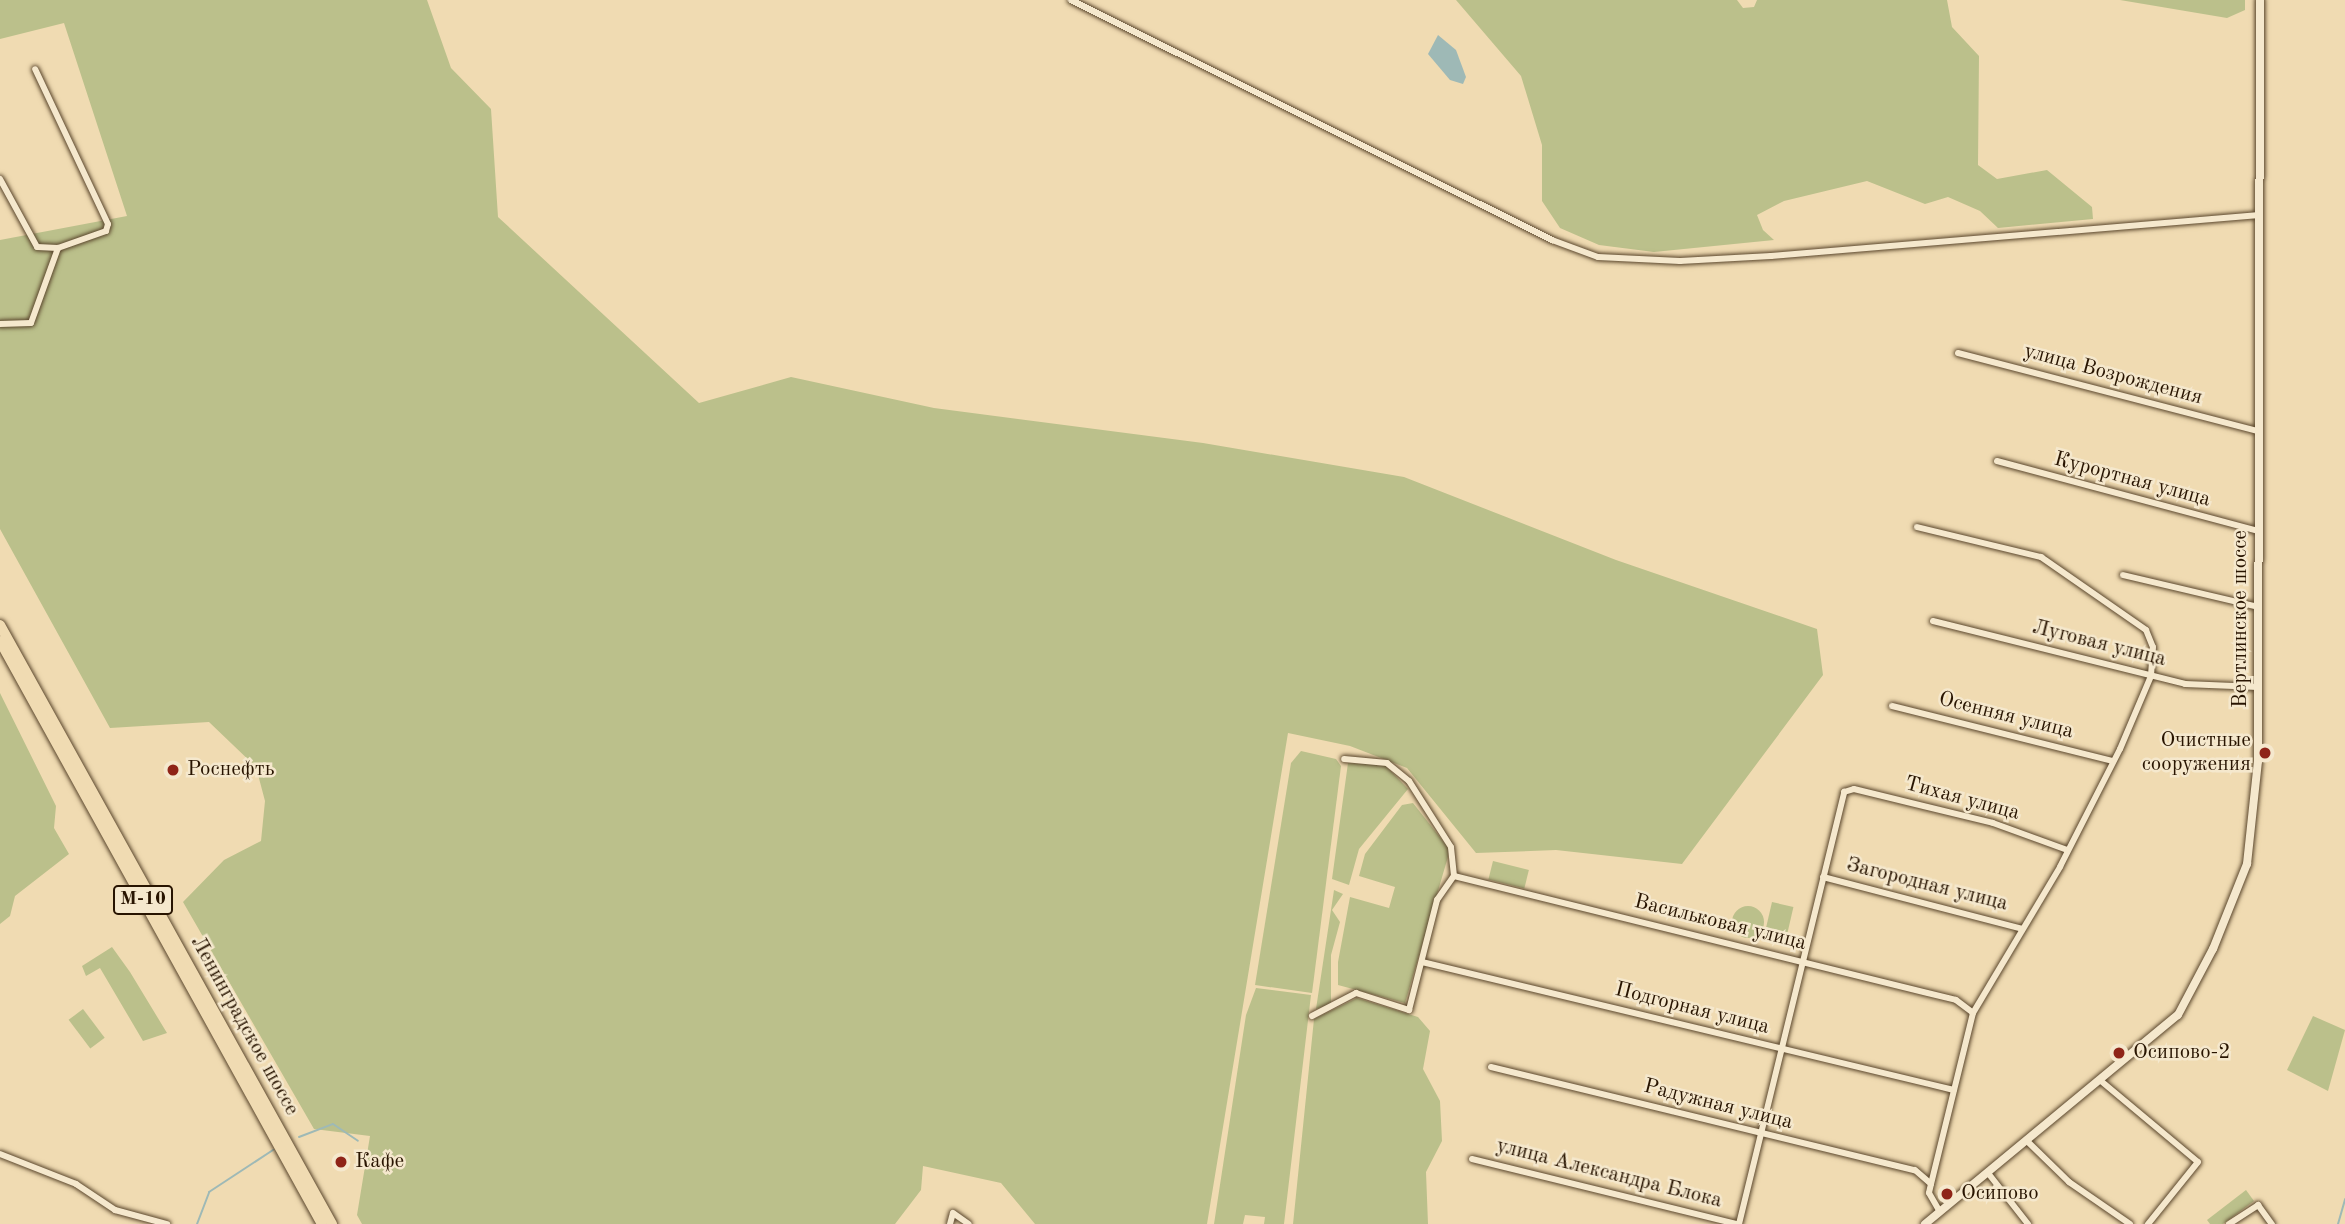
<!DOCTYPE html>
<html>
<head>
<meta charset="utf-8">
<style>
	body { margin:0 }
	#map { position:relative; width:2345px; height:1224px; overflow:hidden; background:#f0dbb2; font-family:"Old Standard TT",serif }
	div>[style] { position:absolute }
	.green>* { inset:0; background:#bbc08b; transform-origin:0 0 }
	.round { border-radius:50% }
	.water>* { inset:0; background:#9eb9b6 }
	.stream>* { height:2px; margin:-1px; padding:0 1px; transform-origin:1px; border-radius:1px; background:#9eb9b6 }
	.roads { filter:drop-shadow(0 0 2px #5a462c) drop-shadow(0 0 2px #5a462c) }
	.street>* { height:6px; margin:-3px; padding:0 3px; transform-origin:3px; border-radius:3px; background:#f5e8cd }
	.secondary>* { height:8px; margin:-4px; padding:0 4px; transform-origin:4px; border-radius:4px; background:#f5e8cd }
	.highway>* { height:10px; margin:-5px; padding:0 5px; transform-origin:5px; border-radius:5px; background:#f0dbb2 }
	.dots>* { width:19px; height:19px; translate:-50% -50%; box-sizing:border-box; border:4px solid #f5e8cd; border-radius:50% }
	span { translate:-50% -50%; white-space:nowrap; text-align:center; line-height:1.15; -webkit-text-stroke:5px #f5e8cd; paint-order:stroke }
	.shield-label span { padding:2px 5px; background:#f5e8cd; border:2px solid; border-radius:5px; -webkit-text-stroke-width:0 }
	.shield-label { font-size:19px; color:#281400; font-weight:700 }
	.street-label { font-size:21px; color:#281400 }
	.poi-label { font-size:21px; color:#281400 }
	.right { translate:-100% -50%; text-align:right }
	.left { translate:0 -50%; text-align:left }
</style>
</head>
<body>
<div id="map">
	<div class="green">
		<div style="clip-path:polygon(0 0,427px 0,451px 68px,491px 109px,498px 217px,699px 403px,791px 377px,934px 408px,1203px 443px,1404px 477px,1616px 560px,1817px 629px,1823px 675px,1682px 864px,1556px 850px,1476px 853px,1407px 768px,1350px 746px,1288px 733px,1207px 1224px,1035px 1224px,1001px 1183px,923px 1166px,921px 1190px,895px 1224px,362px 1224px,357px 1215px,370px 1136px,314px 1129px,183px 902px,224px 860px,261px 841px,265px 801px,256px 767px,209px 722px,110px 728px,0 529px,0 240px,127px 216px,64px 23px,0 39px)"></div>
		<div style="clip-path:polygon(1456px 0,1737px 0,1743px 8px,1754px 7px,1757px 0,1947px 0,1952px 27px,1979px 56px,1978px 165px,1997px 179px,2047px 170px,2092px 207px,2093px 219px,1998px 228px,1980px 211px,1948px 197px,1925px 204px,1867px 181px,1784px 201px,1757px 215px,1763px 230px,1774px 240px,1654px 252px,1599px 245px,1560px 228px,1542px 201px,1542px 145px,1521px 76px)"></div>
		<div style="clip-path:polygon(2120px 0,2245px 0,2245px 10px,2227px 18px)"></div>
		<div style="clip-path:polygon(0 693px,56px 806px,54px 828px,69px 854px,15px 896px,10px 916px,0 924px)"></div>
		<div style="clip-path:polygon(1301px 751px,1336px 759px,1341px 766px,1312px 993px,1255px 985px,1291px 763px)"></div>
		<div style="clip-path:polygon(1348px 763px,1385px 765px,1408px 789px,1359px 849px,1349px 885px,1332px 879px)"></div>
		<div style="clip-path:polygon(1413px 803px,1450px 850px,1405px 1003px,1338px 985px,1338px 962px,1350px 897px,1389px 908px,1395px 887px,1359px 876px,1365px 854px,1402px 805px)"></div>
		<div style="left:1493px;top:861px;width:37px;height:19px;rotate:14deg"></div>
		<div style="clip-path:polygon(1334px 890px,1343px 894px,1332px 910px,1340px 922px,1331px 955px,1331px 1004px,1316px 1009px)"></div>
		<div style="left:1772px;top:902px;width:22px;height:37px;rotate:13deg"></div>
		<div class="round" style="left:1732px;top:906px;width:32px;height:32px"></div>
		<div style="clip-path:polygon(112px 947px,130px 972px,167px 1033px,143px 1041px,100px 968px,86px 976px,82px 966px)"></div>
		<div style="clip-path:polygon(1256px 988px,1311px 995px,1284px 1224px,1264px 1224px,1265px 1217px,1245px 1215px,1243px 1224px,1214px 1224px,1246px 1015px)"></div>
		<div style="clip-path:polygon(1357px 998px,1418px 1017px,1430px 1031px,1423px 1069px,1440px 1101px,1442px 1141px,1426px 1172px,1428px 1224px,1293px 1224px,1314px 1019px)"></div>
		<div style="left:83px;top:1009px;width:36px;height:18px;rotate:53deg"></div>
		<div style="clip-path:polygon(2313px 1016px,2345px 1030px,2328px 1091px,2287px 1070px)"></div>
		<div style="clip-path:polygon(2246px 1190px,2254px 1201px,2223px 1224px,2210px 1224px,2207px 1220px)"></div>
	</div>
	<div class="water">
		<div style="clip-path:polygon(1438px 35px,1456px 50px,1466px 77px,1463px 84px,1450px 80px,1428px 54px)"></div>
	</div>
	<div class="stream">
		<div style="left:299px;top:1137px;width:36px;rotate:-21deg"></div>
		<div style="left:333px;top:1124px;width:30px;rotate:34deg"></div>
		<div style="left:197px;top:1224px;width:34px;rotate:-69deg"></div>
		<div style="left:209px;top:1192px;width:77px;rotate:-33.3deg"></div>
		<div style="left:2338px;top:1224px;width:26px;rotate:-74deg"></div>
	</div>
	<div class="roads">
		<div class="street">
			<div style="left:1071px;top:0;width:538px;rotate:26.52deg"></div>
			<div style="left:1552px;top:240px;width:49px;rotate:20.3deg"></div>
			<div style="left:1598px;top:257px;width:82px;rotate:2.8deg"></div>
			<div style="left:1680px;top:261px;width:91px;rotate:-3.1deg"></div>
			<div style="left:1771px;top:256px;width:490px;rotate:-4.8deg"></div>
			<div style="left:0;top:179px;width:77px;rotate:61.4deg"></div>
			<div style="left:37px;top:247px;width:21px;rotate:3deg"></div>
			<div style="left:58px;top:248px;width:51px;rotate:-19.5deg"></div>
			<div style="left:106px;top:231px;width:7px;rotate:-74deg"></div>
			<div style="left:108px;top:224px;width:171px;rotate:-115.2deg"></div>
			<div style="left:0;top:324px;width:31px;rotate:-2deg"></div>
			<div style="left:31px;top:323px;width:80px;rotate:-70.2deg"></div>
			<div style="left:1958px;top:353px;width:310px;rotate:14.6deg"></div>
			<div style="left:1997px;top:461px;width:270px;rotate:15deg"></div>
			<div style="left:1917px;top:527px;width:128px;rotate:13.6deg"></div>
			<div style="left:2041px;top:557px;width:128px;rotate:34.8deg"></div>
			<div style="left:2146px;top:630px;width:18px;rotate:68deg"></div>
			<div style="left:2153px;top:647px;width:29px;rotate:94deg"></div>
			<div style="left:2151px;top:676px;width:79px;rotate:113deg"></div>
			<div style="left:2120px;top:749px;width:132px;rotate:117deg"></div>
			<div style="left:2060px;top:867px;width:170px;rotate:120.8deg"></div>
			<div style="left:1973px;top:1013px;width:176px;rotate:103.8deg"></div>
			<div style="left:1931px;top:1184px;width:9px;rotate:103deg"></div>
			<div style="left:1929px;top:1193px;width:22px;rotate:60deg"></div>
			<div style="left:2123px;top:575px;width:139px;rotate:13.3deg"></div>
			<div style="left:1933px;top:621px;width:260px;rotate:14deg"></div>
			<div style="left:2185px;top:684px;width:73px;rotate:2.4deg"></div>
			<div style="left:1892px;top:706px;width:227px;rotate:14deg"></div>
			<div style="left:1454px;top:876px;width:517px;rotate:13.87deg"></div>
			<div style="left:1956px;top:1000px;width:21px;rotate:37deg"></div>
			<div style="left:1823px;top:877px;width:206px;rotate:14.6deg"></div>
			<div style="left:1422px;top:962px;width:547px;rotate:13.53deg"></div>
			<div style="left:1312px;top:1016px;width:50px;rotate:-27.6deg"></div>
			<div style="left:1356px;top:993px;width:56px;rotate:17.8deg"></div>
			<div style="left:1409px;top:1010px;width:114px;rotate:-75.7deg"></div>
			<div style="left:1437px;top:900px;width:29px;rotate:-55deg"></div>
			<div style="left:1454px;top:876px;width:29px;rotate:-96deg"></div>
			<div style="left:1451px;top:847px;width:78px;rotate:-122.5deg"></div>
			<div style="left:1409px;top:781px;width:28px;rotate:-141deg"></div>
			<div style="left:1387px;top:763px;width:43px;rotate:-174.7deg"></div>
			<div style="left:1491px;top:1067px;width:436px;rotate:13.7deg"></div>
			<div style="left:1915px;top:1170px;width:21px;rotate:41deg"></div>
			<div style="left:2101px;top:1081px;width:126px;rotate:39.9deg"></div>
			<div style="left:2198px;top:1162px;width:80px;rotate:128.9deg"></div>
			<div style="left:2027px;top:1141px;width:59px;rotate:44.3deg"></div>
			<div style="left:2069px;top:1182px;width:74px;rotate:34.5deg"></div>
			<div style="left:0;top:1154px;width:82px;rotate:21.5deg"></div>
			<div style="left:76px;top:1184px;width:47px;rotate:33.7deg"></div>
			<div style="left:115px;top:1210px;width:54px;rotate:15.1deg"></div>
			<div style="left:1472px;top:1159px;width:273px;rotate:13.8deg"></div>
			<div style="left:1988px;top:1173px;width:65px;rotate:51.9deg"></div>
			<div style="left:950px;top:1224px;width:11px;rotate:-75deg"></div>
			<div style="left:953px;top:1213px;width:19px;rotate:35deg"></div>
			<div style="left:1739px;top:1224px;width:445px;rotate:-76.3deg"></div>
			<div style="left:1844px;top:792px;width:10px;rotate:-17deg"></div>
			<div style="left:1854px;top:789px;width:143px;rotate:13.7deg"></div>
			<div style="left:1993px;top:823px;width:79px;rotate:20deg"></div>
			<div style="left:2229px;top:1224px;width:35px;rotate:-33deg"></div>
			<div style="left:2258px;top:1205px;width:24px;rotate:54deg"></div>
		</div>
		<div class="secondary">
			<div style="left:1925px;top:1224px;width:328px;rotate:-39.6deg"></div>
			<div style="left:2178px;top:1015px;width:75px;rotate:-62.1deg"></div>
			<div style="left:2213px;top:949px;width:92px;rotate:-68.2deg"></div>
			<div style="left:2247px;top:864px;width:104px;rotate:-83.9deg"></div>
			<div style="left:2258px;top:761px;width:761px;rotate:-89.85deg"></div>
		</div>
		<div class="highway">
			<div style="left:0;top:625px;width:685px;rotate:61deg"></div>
			<div style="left:0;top:641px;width:666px;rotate:61.09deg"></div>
		</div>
	</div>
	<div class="dots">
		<div style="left:2265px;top:753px;background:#8f2418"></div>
		<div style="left:173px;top:770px;background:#8f2418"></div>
		<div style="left:2119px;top:1053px;background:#8f2418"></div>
		<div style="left:341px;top:1162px;background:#8f2418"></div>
		<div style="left:1947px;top:1194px;background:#8f2418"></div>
	</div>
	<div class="shield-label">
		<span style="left:143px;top:900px">М-10</span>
	</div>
	<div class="street-label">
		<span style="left:2113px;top:375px;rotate:15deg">улица Возрождения</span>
		<span style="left:2132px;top:480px;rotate:15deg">Курортная улица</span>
		<span style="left:2241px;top:619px;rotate:-90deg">Вертлинское шоссе</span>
		<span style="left:2099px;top:644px;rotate:14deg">Луговая улица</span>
		<span style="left:2006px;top:716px;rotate:14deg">Осенняя улица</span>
		<span style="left:1962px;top:799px;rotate:15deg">Тихая улица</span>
		<span style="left:1927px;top:885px;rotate:14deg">Загородная улица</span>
		<span style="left:1720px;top:923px;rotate:14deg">Васильковая улица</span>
		<span style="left:1692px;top:1009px;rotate:14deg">Подгорная улица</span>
		<span style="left:244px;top:1026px;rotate:61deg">Ленинградское шоссе</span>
		<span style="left:1718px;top:1105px;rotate:14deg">Радужная улица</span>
		<span style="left:1609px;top:1174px;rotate:14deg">улица Александра Блока</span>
	</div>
	<div class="poi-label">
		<span class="right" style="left:2251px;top:753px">Очистные<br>сооружения</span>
		<span class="left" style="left:187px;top:770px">Роснефть</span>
		<span class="left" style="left:2133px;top:1053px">Осипово-2</span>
		<span class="left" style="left:355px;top:1162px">Кафе</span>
		<span class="left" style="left:1961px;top:1194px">Осипово</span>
	</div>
</div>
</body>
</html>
